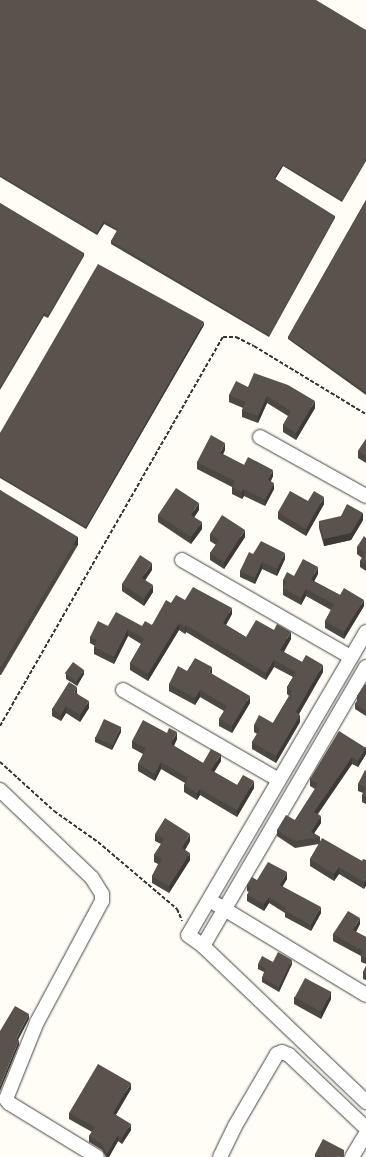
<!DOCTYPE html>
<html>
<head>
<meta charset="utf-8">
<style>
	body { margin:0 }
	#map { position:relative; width:366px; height:1157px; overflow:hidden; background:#fffdf5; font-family:Bitter,serif }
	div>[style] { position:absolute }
	.path>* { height:2px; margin-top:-1px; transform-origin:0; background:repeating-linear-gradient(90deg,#333 0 4px,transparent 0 6px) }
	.roads { filter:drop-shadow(0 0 1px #444) drop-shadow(0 0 1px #444) }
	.minor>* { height:14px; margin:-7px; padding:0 7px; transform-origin:7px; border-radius:7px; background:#fff }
	.wall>* { inset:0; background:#4d4742 }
	.shaded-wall>* { inset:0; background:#3f3936; transform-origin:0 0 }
	.building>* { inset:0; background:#5a524d; transform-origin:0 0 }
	span { translate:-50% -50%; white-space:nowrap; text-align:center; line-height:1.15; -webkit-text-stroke:4px #fff; paint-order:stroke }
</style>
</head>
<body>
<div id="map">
	<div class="path">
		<div style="left:0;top:726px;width:448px;rotate:-60.2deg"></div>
		<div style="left:223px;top:337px;width:13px"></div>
		<div style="left:236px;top:337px;width:20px;rotate:27deg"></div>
		<div style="left:254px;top:346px;width:131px;rotate:31.3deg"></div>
		<div style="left:0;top:762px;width:73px;rotate:42.2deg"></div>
		<div style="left:54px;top:811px;width:54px;rotate:35.2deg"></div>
		<div style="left:98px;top:842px;width:104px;rotate:40.3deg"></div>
		<div style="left:177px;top:909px;width:13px;rotate:67deg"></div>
	</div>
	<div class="roads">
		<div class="minor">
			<div style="left:260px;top:437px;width:121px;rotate:29.1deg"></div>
			<div style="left:182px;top:560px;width:195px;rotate:29.9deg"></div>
			<div style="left:366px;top:632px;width:351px;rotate:120.4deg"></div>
			<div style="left:188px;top:935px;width:19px;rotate:36deg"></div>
			<div style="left:203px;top:946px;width:226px;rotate:43.7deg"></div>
			<div style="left:123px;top:690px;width:180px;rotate:30deg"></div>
			<div style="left:0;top:790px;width:127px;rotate:43.7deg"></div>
			<div style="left:92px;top:878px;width:19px;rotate:58deg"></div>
			<div style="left:102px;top:894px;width:7px;rotate:90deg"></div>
			<div style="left:102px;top:901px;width:137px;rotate:118.2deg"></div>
			<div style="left:37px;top:1022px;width:83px;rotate:111.9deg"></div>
			<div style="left:6px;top:1099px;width:5px;rotate:53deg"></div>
			<div style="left:9px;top:1103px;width:103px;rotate:31.5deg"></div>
			<div style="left:216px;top:904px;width:175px;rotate:31.2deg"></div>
			<div style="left:203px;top:946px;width:323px;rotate:-59.7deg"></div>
			<div style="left:220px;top:1157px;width:34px;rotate:-64deg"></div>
			<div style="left:235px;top:1126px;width:83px;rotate:-59.7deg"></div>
			<div style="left:277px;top:1054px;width:5px;rotate:-22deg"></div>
			<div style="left:282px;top:1052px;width:8px;rotate:23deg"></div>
			<div style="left:289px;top:1055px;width:106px;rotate:43.5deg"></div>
			<div style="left:352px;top:1157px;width:27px;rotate:-59deg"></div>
		</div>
	</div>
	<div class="wall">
		<div style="clip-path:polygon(0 0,366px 30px,366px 161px,342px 202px,283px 166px,275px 179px,335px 218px,269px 337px,111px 244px,111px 241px,117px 231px,104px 224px,97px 235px,0 177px)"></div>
		<div style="clip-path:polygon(366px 200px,366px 395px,288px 339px,288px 337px)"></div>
		<div style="clip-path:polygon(0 203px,84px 256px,48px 318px,44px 316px,0 390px)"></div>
		<div style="clip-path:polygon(204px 325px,86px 529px,0 478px,0 433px)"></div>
		<div style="clip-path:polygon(248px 387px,315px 408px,296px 440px,283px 432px,283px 425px,288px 416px,267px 403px,258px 423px,242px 417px,242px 410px,243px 408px,229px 402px,229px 395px)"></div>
		<div style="clip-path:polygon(366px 439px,366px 463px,358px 458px,358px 451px)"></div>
		<div style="clip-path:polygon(225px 450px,223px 454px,244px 465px,273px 476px,271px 481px,274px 489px,265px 506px,244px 496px,242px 499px,232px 494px,232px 487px,197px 469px,197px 462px)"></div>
		<div style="clip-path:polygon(0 490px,78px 545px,1px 675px,0 675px)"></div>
		<div style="clip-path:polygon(308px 501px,324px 504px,306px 536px,278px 519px,278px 512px)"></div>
		<div style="clip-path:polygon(199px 510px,194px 517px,202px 529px,191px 544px,158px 522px,158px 515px)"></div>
		<div style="clip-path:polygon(363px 520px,351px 540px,324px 546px,319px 528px,319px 521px)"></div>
		<div style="clip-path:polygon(210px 534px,245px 537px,224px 569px,210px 560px,210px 553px,216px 545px,210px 541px)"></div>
		<div style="clip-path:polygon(366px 538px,366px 571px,360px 567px,360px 561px,362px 558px,357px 554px,357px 547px)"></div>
		<div style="clip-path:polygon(253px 554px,285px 559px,277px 576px,262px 569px,255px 584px,240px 577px,240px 571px)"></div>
		<div style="clip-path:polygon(152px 570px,145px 580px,153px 592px,144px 606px,122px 591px,122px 584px)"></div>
		<div style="clip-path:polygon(318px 574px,314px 581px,340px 595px,364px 606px,344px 639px,325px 628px,325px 621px,331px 610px,306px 596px,301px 605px,283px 595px,283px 588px,284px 587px,283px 587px,283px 580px,294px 576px)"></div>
		<div style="clip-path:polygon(185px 600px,232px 614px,226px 625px,246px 637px,291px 639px,284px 652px,302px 662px,323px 672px,299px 714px,300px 722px,276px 763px,252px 749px,252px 742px,257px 734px,254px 732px,254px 725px,273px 723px,289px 696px,287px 694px,287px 687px,293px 677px,274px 667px,266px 680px,186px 632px,185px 634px,179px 630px,148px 681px,130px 670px,130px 663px,141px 644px,128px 636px,114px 664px,94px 654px,94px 647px,95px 646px,90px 643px,90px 637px,108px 626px,142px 626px,152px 625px,171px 603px)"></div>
		<div style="clip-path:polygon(187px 671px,212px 674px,250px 703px,232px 733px,219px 726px,219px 719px,224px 711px,200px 697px,195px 705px,169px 691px,169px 684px)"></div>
		<div style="clip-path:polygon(66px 674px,84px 674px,77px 686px,66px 679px)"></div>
		<div style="clip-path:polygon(366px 685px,366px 716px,355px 709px,355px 704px,357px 701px,357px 696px)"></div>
		<div style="clip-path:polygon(77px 693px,89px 708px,80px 722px,66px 713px,61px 721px,52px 716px,52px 709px)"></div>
		<div style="clip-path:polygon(121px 732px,112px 750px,95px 742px,95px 737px)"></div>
		<div style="clip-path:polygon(177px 739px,174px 746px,203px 763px,221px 761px,214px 772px,237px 785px,254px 788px,237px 817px,200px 795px,197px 800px,184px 792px,184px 785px,185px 783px,161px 769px,155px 781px,138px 771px,138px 764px,143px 754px,132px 748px,132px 741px)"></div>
		<div style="clip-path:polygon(366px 747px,366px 754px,358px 767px,352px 764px,318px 814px,321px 823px,314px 833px,320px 837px,320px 842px,362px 861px,366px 860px,364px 889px,339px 874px,334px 881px,310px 866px,310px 859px,319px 844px,295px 848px,277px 836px,277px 830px,295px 820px,315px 789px,310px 786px,310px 779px)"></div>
		<div style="clip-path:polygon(366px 771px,366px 804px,362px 802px,362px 795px,363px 793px,358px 791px,358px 784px)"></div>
		<div style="clip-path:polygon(155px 834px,190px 841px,185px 850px,190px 860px,169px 893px,152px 883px,152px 876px,158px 864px,154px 862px,154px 855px,161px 844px,155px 841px)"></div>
		<div style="clip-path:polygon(287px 879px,282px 886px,321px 913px,311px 931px,285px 917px,285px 913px,269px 903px,264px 911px,247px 901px,247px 895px,249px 892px,247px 891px,247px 885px,257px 880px)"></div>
		<div style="clip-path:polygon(360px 924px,356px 932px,366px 937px,366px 964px,361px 962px,361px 956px,333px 941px,333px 934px)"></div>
		<div style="clip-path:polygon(273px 962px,292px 964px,279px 992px,262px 982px,262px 978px,264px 972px,258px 969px,258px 964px)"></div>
		<div style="clip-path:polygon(366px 966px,366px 980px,363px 979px,363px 972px)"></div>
		<div style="clip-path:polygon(294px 997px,331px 999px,321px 1019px,294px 1004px)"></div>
		<div style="clip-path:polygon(131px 1089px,116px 1115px,131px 1130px,122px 1144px,118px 1141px,109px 1157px,106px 1157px,102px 1150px,89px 1142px,89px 1136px,92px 1132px,69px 1119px,69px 1113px)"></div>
		<div style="clip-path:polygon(315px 1154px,344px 1157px,315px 1157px)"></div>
	</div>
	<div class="shaded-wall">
		<div style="left:366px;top:159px;width:2px;height:48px;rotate:90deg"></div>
		<div style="clip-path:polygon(283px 164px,283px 166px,274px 181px,274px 178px)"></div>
		<div style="left:335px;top:216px;width:2px;height:136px;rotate:90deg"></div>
		<div style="clip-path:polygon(104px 221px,104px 224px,97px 235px,97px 233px)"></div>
		<div style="left:84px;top:253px;width:3px;height:72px;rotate:90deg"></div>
		<div style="left:44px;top:313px;width:3px;height:86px;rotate:90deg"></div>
		<div style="clip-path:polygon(204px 322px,204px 325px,86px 529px,86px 527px)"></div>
		<div style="clip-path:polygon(267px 396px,267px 403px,258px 423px,258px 416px)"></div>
		<div style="clip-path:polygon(315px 401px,315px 408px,296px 440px,296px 433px)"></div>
		<div style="clip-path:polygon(225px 443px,225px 450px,220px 460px,220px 453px)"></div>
		<div style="clip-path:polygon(273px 470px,273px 476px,268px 486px,268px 480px)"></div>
		<div style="clip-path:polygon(274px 483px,274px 489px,265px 506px,265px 500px)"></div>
		<div style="clip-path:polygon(244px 489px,244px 496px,242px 499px,242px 492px)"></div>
		<div style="clip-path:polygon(324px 497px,324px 504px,306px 536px,306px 529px)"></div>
		<div style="clip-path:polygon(199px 503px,199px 510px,191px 522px,191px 515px)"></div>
		<div style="clip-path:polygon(363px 513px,363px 520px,351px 540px,324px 546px,324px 539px)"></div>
		<div style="clip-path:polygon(202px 522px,202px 529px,191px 544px,191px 537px)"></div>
		<div style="clip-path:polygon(245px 530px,245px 537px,224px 569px,224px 562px)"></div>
		<div style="left:78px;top:537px;width:8px;height:151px;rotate:90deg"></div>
		<div style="clip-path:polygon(285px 553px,285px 559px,277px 576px,277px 569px)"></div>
		<div style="clip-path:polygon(262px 562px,262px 569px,255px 584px,255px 578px)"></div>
		<div style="clip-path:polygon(152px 563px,152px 570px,142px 585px,142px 578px)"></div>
		<div style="clip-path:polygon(318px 567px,318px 574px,311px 587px,311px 580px)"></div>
		<div style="clip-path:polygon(153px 585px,153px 592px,144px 606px,144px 599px)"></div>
		<div style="clip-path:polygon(306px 589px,306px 596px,301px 605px,301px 598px)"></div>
		<div style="clip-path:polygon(364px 600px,364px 606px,344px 639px,344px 632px)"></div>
		<div style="clip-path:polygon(232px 608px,232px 614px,223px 630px,223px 623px)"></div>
		<div style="clip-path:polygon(179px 623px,179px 630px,148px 681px,148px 674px)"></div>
		<div style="clip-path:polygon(186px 625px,186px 632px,185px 634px,185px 627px)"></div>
		<div style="clip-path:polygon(128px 629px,128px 636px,114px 664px,114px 657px)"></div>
		<div style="clip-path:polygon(291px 632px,291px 639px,280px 657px,280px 650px)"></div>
		<div style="clip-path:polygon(274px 660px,274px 667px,266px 680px,266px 673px)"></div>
		<div style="clip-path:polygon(323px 665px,323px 672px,296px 719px,296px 712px)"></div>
		<div style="clip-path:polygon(212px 667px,212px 674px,209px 672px)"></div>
		<div style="clip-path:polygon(84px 670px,84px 674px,77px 686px,77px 681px)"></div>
		<div style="clip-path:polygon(77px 687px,77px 694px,74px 692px)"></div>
		<div style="clip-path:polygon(200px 690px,200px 697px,195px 705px,195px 698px)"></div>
		<div style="clip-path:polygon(250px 696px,250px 703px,232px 733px,232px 726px)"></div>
		<div style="clip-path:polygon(89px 701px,89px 708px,80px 722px,80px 715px)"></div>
		<div style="clip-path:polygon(66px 706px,66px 713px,61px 721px,61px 715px)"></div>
		<div style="clip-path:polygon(300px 715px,300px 722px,276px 763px,276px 756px)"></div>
		<div style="clip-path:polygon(121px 727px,121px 732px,112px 750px,112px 746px)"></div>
		<div style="clip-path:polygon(177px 732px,177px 739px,171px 751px,171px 744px)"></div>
		<div style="clip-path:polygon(366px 748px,366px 754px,358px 767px,358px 761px)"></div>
		<div style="clip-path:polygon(221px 754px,221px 761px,211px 777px,211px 770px)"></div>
		<div style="clip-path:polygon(352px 757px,352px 764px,314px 819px,314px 812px)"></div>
		<div style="clip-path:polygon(161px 762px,161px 769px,155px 781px,155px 774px)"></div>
		<div style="clip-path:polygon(254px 781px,254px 788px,237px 817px,237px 810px)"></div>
		<div style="clip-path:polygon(200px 789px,200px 795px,197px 800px,197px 793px)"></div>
		<div style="clip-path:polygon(321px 816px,321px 823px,311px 838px,311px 832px)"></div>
		<div style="clip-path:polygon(190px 834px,190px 841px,182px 855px,182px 848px)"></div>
		<div style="clip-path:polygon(190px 853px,190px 860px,169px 893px,169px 886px)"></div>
		<div style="clip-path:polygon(339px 867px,339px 874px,334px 881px,334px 874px)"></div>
		<div style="clip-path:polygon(287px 872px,287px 879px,280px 891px,280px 885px)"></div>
		<div style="clip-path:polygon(366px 879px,366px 886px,364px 889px,364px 882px)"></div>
		<div style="clip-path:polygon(269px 897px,269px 903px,264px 911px,264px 904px)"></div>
		<div style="clip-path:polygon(321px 907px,321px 913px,311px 931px,311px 925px)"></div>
		<div style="clip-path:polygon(360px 918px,360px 924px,353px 937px,353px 930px)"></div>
		<div style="clip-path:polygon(292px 960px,292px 964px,279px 992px,279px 987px)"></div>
		<div style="clip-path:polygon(331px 992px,331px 999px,321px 1019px,321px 1012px)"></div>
		<div style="clip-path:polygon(29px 1014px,29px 1019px,16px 1044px,16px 1039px)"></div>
		<div style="clip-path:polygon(19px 1040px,19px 1045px,0 1091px,0 1086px)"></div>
		<div style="clip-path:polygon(131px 1083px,131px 1089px,113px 1119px,113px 1113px)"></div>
		<div style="clip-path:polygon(131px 1124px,131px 1130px,122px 1144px,122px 1138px)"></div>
		<div style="clip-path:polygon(118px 1135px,118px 1141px,109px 1157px,107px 1157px,107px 1154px)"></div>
	</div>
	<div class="building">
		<div style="clip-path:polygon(0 0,316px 0,366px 30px,366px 159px,342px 200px,283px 164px,274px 178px,335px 216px,269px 335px,111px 241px,118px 229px,104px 221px,97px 233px,0 175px)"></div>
		<div style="clip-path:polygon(366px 200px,366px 392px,288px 337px)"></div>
		<div style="clip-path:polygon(0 203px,84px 253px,48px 315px,44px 313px,0 387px)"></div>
		<div style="clip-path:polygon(98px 264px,204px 322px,86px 527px,0 476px,0 433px)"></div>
		<div style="clip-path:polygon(254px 373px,288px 385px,315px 401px,296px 433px,283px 425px,291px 411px,267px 396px,258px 416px,242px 410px,246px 402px,229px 395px,236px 381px,248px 387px)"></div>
		<div style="clip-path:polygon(211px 435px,225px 443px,220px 453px,244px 465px,248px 457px,273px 470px,268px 480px,274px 483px,265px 500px,244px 489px,242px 492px,232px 487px,235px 481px,197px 462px)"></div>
		<div style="clip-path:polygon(366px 439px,366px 456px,358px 451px)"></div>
		<div style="clip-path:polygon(176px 488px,199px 503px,191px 515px,202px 522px,191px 537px,158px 515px)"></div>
		<div style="clip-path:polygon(0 490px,78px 537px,1px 667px,0 666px)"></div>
		<div style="clip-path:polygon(290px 491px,308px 501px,314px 491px,324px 497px,306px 529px,278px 512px)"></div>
		<div style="clip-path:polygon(347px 504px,363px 513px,351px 533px,324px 539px,319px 521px,341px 516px)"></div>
		<div style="clip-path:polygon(222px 515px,245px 530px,224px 562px,210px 553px,219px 540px,210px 534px)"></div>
		<div style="clip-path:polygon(364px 536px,366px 538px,366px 564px,360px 561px,365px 553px,357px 547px)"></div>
		<div style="clip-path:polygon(261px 541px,285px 553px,277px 569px,262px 562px,255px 578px,240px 571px,249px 552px,253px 554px)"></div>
		<div style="clip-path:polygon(140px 555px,152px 563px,142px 578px,153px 585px,144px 599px,122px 584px)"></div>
		<div style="clip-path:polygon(303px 559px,318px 567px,311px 580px,340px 595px,344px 588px,364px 600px,344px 632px,325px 621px,334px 604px,306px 589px,301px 598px,283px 588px,287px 582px,283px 580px,287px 572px,294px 576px)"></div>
		<div style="clip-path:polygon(193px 587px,232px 608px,223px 623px,246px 637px,256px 620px,274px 630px,277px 624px,291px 632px,280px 650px,302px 662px,306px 655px,323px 665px,296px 712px,300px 715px,276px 756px,252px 742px,260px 729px,254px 725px,259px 715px,273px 723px,292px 691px,287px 687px,296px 672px,274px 660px,266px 673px,186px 625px,185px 627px,179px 623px,148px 674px,130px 663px,144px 639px,128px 629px,114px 657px,94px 647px,97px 640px,90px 637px,98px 621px,108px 626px,116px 612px,142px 626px,145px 621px,152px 625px,166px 600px,171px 603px,176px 595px,185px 600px)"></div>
		<div style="clip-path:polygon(195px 658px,212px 667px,209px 672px,250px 696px,232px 726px,219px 719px,227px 706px,200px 690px,195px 698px,169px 684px,178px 666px,187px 671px)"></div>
		<div style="left:73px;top:662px;width:14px;height:14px;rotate:36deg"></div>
		<div style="clip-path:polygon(69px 682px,77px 687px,74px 692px,89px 701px,80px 715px,66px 706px,61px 715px,52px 709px)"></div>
		<div style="clip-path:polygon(365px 684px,366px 685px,366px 711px,355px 704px,359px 698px,357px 696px)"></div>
		<div style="left:104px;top:719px;width:19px;height:20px;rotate:25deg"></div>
		<div style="clip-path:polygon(143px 720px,167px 733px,169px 728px,177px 732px,171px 744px,203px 763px,211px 749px,221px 754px,211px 770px,237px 785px,243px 775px,254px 781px,237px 810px,200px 789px,197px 793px,184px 785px,188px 778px,161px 762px,155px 774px,138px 764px,146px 748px,132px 741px)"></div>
		<div style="clip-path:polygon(339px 731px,366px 748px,358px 761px,352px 757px,314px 812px,321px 816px,311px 832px,320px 837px,295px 841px,277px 830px,286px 815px,295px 820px,318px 784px,310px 779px)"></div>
		<div style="clip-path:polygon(365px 770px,366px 771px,366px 788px,358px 784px)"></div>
		<div style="clip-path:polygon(366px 788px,366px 797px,362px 795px)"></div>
		<div style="clip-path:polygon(165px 818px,190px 834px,182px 848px,190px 853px,169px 886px,152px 876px,162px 859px,154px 855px,164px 839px,155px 834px)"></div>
		<div style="clip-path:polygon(322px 838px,362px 861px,363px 859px,366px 860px,366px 879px,364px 882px,339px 867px,334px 874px,310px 859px)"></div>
		<div style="clip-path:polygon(268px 862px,287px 872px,280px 885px,321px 907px,311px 925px,285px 911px,286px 908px,269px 897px,264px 904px,247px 895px,251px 888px,247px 885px,252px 877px,257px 880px)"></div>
		<div style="clip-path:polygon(348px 911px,360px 918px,353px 930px,366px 937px,366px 958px,361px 955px,363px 951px,333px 934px)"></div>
		<div style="clip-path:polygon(278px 952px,292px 960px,279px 987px,262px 978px,266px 969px,258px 964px,262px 956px,273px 962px)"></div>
		<div style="clip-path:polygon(366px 966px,366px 974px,363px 972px)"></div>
		<div style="left:305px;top:978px;width:30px;height:22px;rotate:28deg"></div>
		<div style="clip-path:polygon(15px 1006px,29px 1014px,16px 1039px,19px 1040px,0 1086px,0 1031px)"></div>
		<div style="clip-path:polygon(98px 1064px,131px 1083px,113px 1113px,131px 1124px,122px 1138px,118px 1135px,107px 1154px,102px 1144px,89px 1136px,95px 1127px,69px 1113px)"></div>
		<div style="clip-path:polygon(323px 1139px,344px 1150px,344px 1157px,340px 1157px,338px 1156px,337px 1157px,322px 1157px,315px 1154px)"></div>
	</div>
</div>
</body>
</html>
